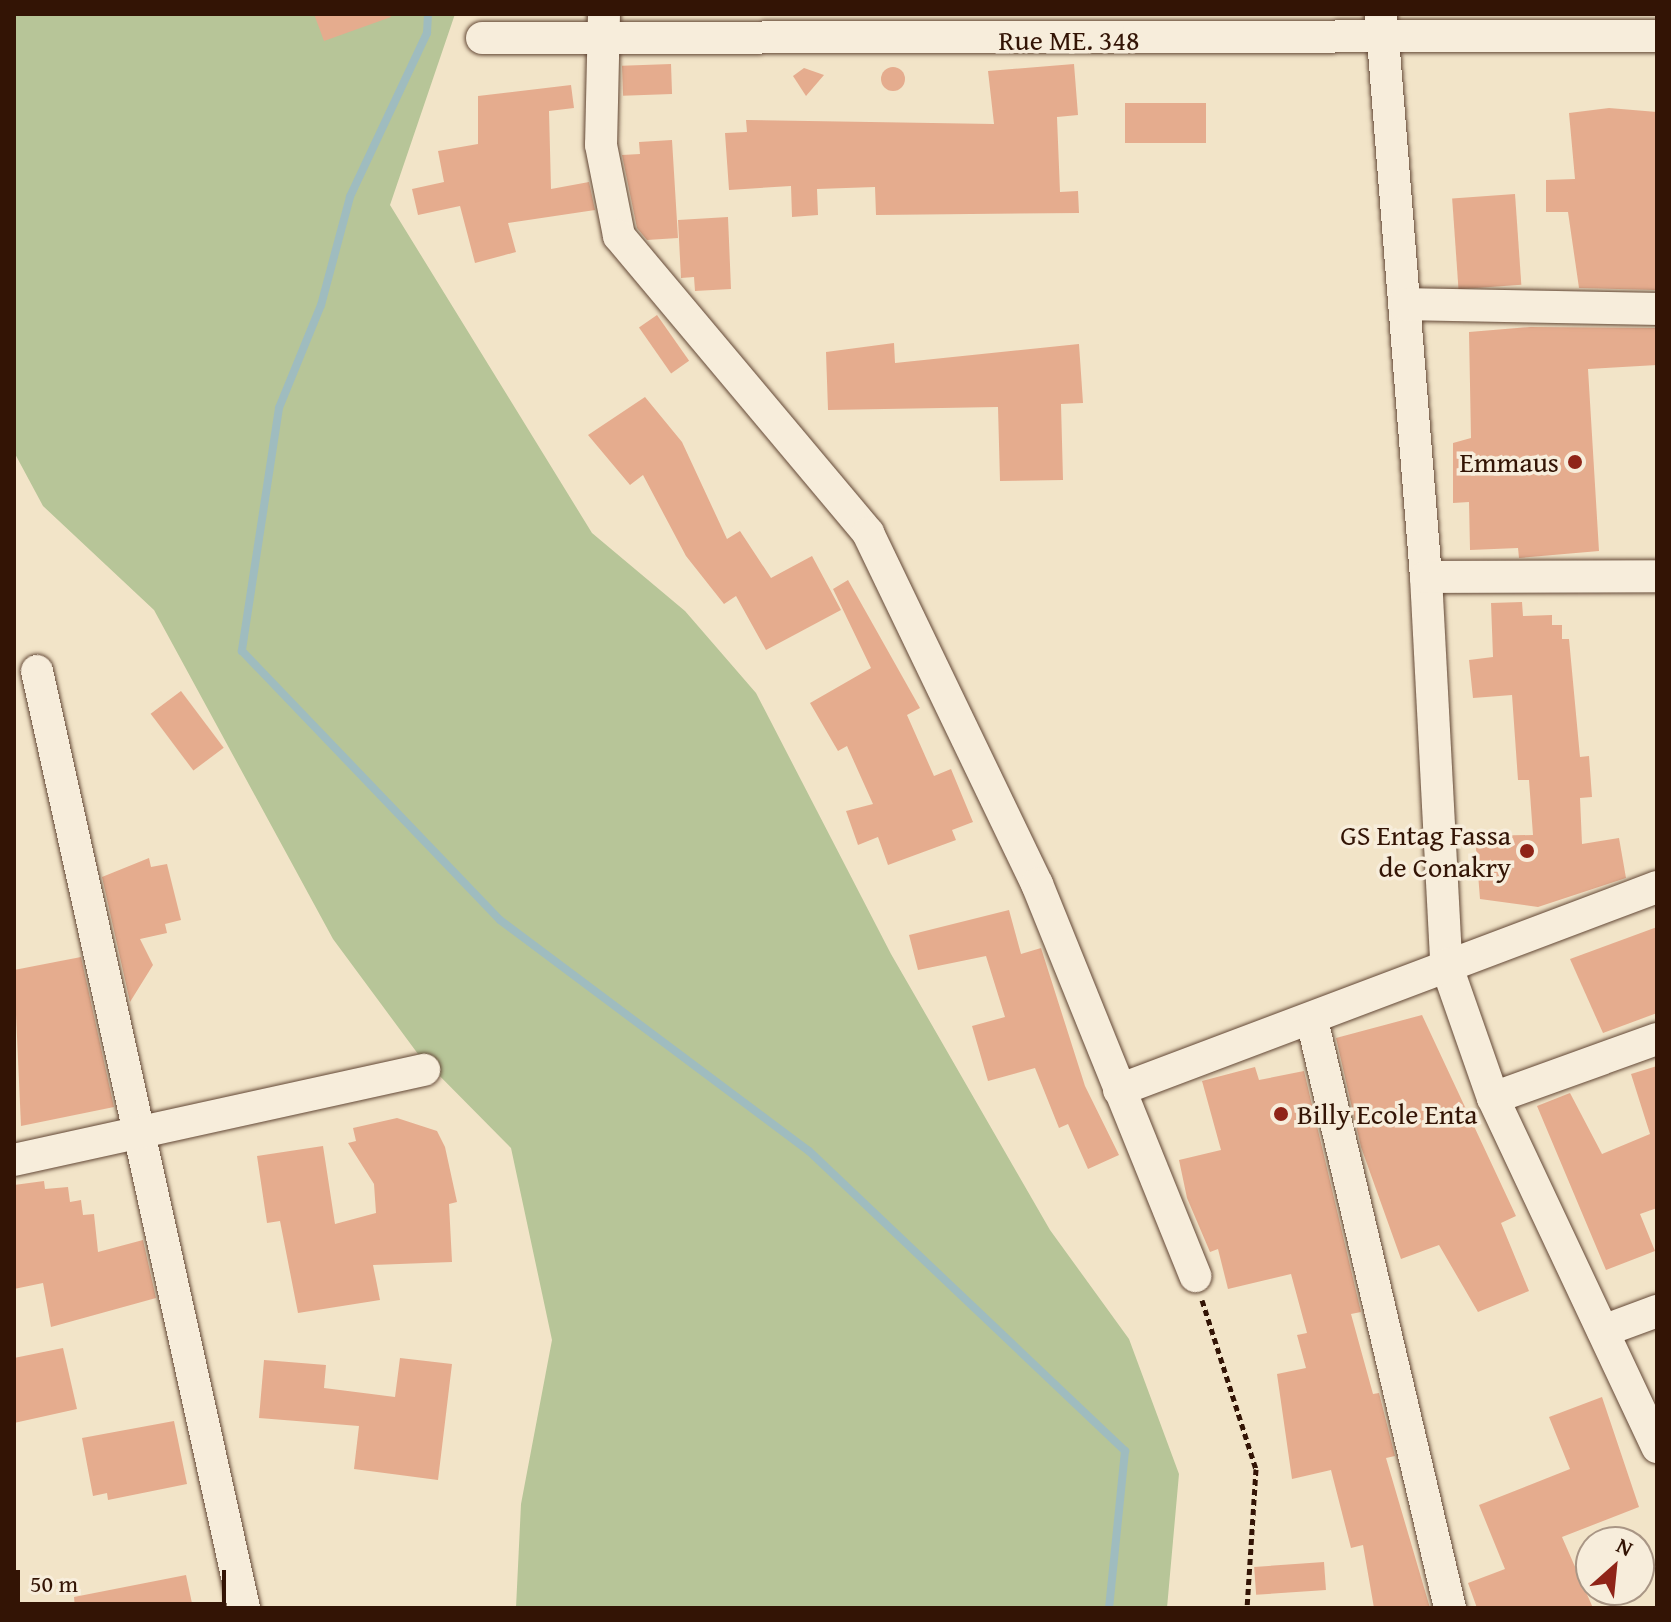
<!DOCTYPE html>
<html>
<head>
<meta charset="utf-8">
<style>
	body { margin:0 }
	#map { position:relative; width:1671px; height:1622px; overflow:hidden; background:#f2e4c8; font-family:"Gentium Book Plus",serif }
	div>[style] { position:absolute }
	.green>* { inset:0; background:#b7c598 }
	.stream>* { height:8px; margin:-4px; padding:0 4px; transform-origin:4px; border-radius:4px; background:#9fbcbf }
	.building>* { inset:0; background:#e5ac8e; transform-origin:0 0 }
	.round { border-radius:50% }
	.path>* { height:5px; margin-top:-2.5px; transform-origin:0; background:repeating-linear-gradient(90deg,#331405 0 6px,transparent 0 10px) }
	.roads { filter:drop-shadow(0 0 2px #634836) drop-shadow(0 0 2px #634836) }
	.street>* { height:32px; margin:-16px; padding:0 16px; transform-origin:16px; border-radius:16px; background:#f7eddb }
	.dots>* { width:22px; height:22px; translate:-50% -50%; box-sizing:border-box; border:4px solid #f7eddb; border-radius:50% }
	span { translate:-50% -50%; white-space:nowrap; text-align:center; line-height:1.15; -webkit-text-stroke:7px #f7eddb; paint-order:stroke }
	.street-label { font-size:28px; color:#331405 }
	.poi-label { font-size:28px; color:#331405 }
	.right { translate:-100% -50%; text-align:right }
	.left { translate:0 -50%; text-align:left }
	.frame { position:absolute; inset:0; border:16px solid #331405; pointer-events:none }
	.north { position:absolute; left:1575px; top:1526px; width:80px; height:80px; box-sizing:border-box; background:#f7eddb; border:2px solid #a99685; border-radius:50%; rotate:27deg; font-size:22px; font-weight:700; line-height:32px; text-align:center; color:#331405 }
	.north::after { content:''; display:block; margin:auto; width:28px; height:36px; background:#8f2418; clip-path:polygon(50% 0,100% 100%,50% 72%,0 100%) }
	.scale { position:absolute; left:16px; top:1570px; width:210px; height:36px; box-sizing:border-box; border:4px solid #331405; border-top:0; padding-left:10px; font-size:24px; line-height:28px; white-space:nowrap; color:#331405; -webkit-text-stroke:6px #f7eddb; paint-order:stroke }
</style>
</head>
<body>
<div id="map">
	<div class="green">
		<div style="clip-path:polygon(14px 14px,455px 14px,390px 205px,592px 533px,685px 611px,756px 693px,891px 954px,1050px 1230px,1129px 1339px,1179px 1474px,1167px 1608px,516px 1608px,521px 1504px,552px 1340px,511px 1148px,418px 1054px,333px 939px,154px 610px,43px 506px,14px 452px)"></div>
	</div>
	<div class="stream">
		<div style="left:428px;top:14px;width:19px;rotate:93deg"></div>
		<div style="left:427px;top:33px;width:181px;rotate:115.2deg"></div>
		<div style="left:350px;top:197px;width:112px;rotate:105deg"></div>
		<div style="left:321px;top:305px;width:111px;rotate:112.2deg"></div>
		<div style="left:279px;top:408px;width:246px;rotate:98.7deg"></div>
		<div style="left:242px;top:651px;width:373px;rotate:46.2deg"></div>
		<div style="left:500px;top:920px;width:386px;rotate:36.8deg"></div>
		<div style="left:809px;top:1151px;width:436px;rotate:43.5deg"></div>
		<div style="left:1125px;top:1451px;width:158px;rotate:95.8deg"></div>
	</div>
	<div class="building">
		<div style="clip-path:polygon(314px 14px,390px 14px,391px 17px,324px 41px)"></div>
		<div style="left:671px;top:64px;width:30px;height:49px;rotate:88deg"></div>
		<div style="clip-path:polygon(1074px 64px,1078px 115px,1057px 117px,1060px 192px,1078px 191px,1079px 213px,876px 215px,875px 187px,817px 189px,818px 215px,792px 217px,791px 186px,729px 190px,725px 133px,747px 132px,746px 120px,994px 124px,988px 71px)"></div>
		<div class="round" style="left:881px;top:67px;width:24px;height:24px"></div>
		<div style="clip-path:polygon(804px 68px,824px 75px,806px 96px,793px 76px)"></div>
		<div style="clip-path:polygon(571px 85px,574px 108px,549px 111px,551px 189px,589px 182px,595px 210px,508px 223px,516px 252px,475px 263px,460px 206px,418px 215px,412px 189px,444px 182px,438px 151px,478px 144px,478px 96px)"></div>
		<div style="left:1125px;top:103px;width:81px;height:40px"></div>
		<div style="clip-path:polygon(1609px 108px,1657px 112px,1656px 290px,1579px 288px,1568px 212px,1546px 212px,1546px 180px,1575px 179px,1569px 113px)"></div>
		<div style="clip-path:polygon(672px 140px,678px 238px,647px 240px,637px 228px,622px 155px,640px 154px,639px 142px)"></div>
		<div style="left:1515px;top:194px;width:91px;height:63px;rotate:86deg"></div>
		<div style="clip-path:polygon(728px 217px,731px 289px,695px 291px,694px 277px,681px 278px,678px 220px)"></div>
		<div style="left:657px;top:315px;width:56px;height:22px;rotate:55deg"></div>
		<div style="clip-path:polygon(1530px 327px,1657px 328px,1657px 365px,1588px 369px,1599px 551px,1519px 558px,1518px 548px,1470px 550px,1469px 502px,1453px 503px,1453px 443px,1471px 438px,1469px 332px)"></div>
		<div style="clip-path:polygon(894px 343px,895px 363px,1079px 344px,1083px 403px,1061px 404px,1063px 480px,1000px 481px,998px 407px,828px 410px,826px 352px)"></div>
		<div style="clip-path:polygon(645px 397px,682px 442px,727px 539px,740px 531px,771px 578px,812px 556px,841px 610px,766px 650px,736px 596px,724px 604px,686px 556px,643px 475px,630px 485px,588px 435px)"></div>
		<div style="clip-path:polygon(848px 580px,920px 708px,907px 715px,934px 776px,951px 769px,973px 822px,952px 830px,956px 840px,888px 865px,878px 837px,858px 845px,846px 811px,873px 804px,847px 746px,838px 751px,810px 703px,871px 668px,833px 589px)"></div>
		<div style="clip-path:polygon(1522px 602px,1523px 616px,1552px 615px,1552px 625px,1562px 625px,1562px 639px,1569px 639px,1580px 757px,1589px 756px,1592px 797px,1580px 798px,1582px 844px,1619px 838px,1626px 878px,1538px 907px,1480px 899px,1475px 836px,1533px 835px,1529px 780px,1518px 780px,1512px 695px,1473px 698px,1469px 660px,1493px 657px,1491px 603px)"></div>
		<div style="left:181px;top:691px;width:71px;height:38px;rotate:53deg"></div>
		<div style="clip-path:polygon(149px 858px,151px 867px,167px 864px,181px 920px,165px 924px,167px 933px,140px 939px,153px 965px,130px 1002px,102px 877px)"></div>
		<div style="clip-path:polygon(1009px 910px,1021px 954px,1041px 948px,1085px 1086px,1119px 1155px,1088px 1169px,1068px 1124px,1059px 1128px,1035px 1068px,988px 1081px,972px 1026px,1005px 1017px,986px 956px,918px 970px,909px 935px)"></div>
		<div style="clip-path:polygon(1657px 927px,1657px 1013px,1603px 1033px,1570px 959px)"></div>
		<div style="clip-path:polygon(81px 957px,114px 1107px,21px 1126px,14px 970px)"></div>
		<div style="clip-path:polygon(1422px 1015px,1516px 1216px,1501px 1223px,1529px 1291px,1478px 1312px,1439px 1245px,1401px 1259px,1361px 1147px,1336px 1038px)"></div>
		<div style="clip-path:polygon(1657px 1066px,1657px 1208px,1640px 1214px,1655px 1251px,1606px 1270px,1537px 1106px,1570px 1093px,1602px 1154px,1650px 1134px,1631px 1074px)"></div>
		<div style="clip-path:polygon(1255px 1067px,1259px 1080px,1304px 1071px,1361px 1312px,1351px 1314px,1373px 1394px,1379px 1393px,1395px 1456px,1386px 1458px,1430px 1608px,1374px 1608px,1363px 1545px,1351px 1548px,1331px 1470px,1292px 1479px,1277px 1374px,1306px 1368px,1297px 1335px,1307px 1333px,1291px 1274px,1228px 1289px,1218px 1249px,1210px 1252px,1187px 1198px,1179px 1160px,1221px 1150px,1202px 1081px)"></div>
		<div style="clip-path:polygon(397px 1118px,437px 1131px,445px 1147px,457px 1202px,449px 1204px,452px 1262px,373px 1265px,380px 1300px,298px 1313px,280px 1221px,267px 1223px,257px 1156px,323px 1146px,335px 1224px,376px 1213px,374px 1184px,348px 1143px,356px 1141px,353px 1128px)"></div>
		<div style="clip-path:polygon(44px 1181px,45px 1189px,68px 1187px,70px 1202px,81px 1200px,83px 1215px,94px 1214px,98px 1252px,143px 1240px,156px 1298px,51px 1327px,43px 1283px,14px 1289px,14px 1185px)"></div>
		<div style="clip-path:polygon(63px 1348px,77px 1409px,14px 1423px,14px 1358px)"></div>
		<div style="clip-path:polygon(400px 1358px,452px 1364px,438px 1480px,354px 1469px,359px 1426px,259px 1418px,264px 1360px,326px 1365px,324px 1388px,395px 1397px)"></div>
		<div style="clip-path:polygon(1602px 1397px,1639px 1507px,1562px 1537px,1593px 1608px,1477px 1608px,1468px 1583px,1505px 1569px,1479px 1505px,1570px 1469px,1549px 1417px)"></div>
		<div style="clip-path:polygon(174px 1421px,187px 1484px,108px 1500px,107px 1493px,93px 1496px,82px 1438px)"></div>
		<div style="left:1324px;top:1562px;width:28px;height:70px;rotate:86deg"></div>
		<div style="clip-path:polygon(186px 1575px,193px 1608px,75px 1608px,74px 1597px)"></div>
	</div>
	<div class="path">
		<div style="left:1202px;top:1300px;width:177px;rotate:72.3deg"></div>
		<div style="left:1256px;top:1469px;width:139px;rotate:93.7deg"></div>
	</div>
	<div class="roads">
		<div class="street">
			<div style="left:604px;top:14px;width:131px;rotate:91.3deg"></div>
			<div style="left:601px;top:145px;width:93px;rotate:78.8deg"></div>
			<div style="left:619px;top:236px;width:388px;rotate:50deg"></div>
			<div style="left:868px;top:533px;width:390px;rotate:64.3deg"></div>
			<div style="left:1037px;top:884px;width:423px;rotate:68deg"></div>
			<div style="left:1381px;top:14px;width:565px;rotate:85.43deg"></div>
			<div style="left:1426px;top:577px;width:388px;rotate:87deg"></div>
			<div style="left:1446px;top:964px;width:142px;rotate:70.7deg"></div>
			<div style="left:1493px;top:1098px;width:386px;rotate:64.8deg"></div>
			<div style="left:482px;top:38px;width:1175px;rotate:-0.1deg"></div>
			<div style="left:1404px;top:304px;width:253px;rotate:1.1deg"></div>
			<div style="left:1426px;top:577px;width:231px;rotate:-0.2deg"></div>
			<div style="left:37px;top:671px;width:960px;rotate:77.54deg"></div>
			<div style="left:1312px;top:1020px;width:604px;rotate:76.79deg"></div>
			<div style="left:1119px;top:1090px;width:575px;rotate:-20.67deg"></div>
			<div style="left:1493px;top:1098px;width:174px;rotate:-19.8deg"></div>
			<div style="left:14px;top:1160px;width:420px;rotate:-12.4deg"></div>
			<div style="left:1603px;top:1331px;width:58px;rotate:-20.3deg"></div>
		</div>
	</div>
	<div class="dots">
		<div style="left:1575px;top:462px;background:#8f2418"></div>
		<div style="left:1527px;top:851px;background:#8f2418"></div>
		<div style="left:1281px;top:1114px;background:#8f2418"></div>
	</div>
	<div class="street-label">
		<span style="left:1069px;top:40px">Rue ME. 348</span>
	</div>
	<div class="poi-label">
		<span class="right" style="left:1559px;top:462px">Emmaus</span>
		<span class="right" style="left:1511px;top:851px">GS Entag Fassa<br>de Conakry</span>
		<span class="left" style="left:1297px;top:1114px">Billy Ecole Enta</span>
	</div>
	<div class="frame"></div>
	<div class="north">N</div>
	<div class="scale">50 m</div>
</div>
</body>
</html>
